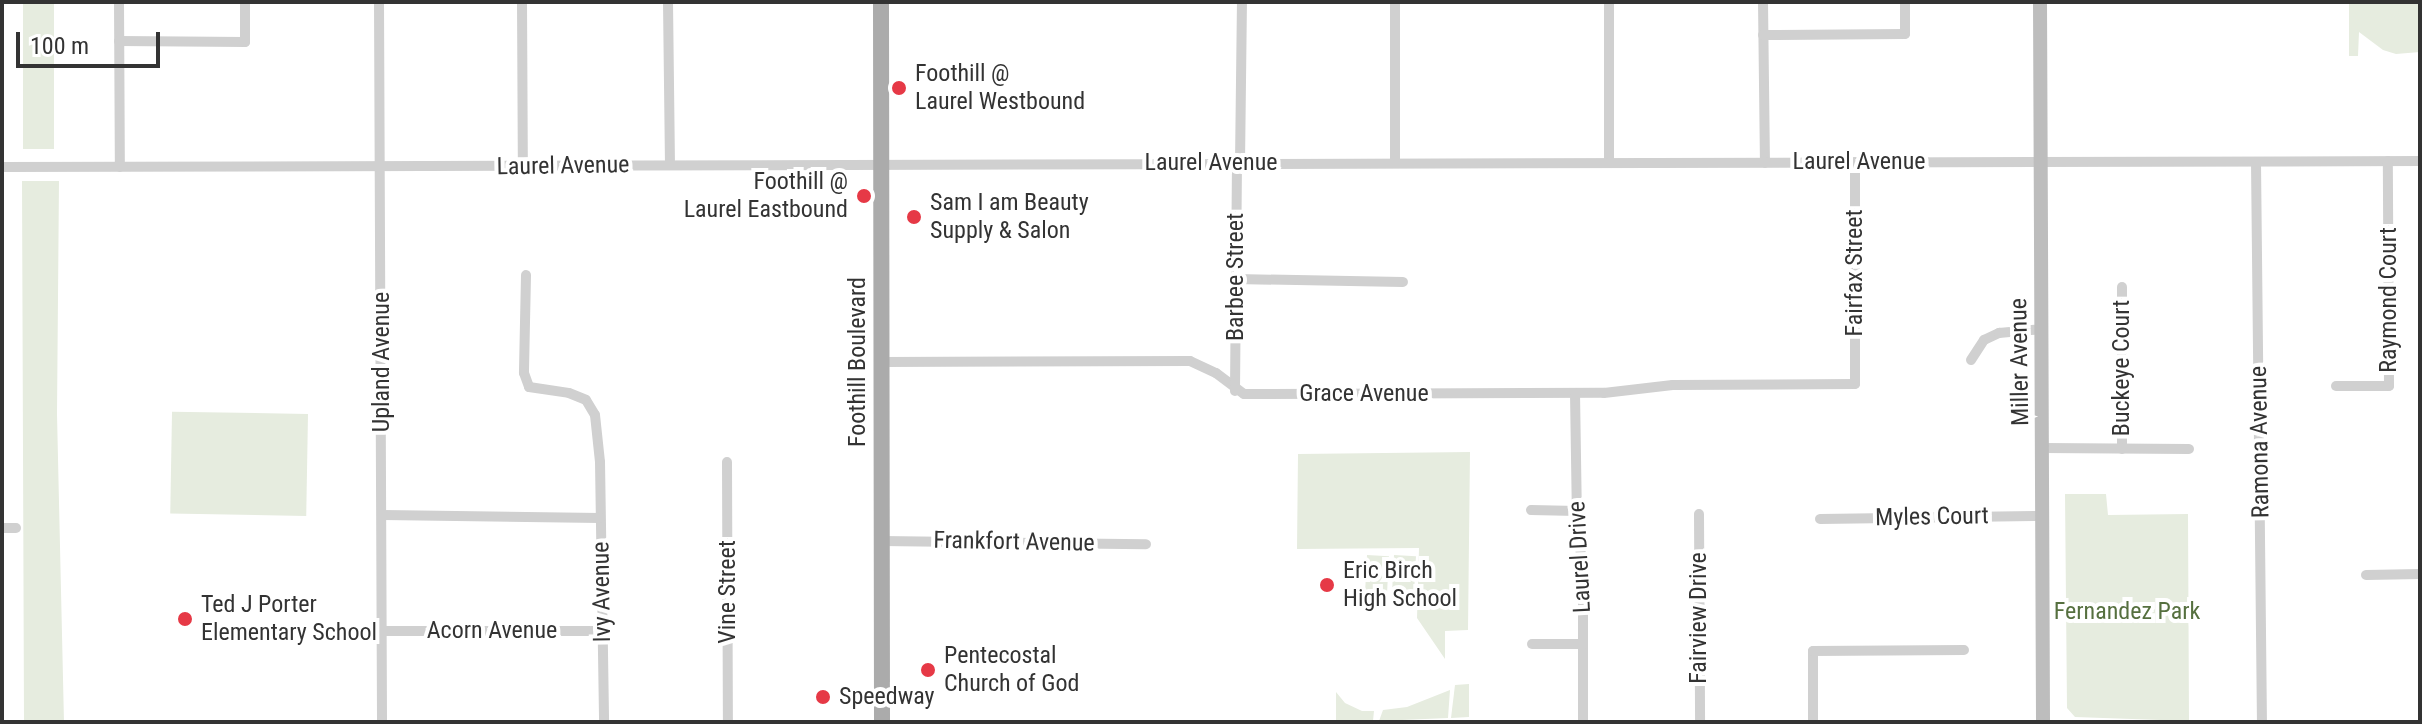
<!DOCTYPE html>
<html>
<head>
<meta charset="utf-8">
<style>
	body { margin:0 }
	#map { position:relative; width:2422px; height:724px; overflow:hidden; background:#fff; font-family:"Roboto Condensed",sans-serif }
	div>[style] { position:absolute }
	.green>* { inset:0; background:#e6ecdf; transform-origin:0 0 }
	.street>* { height:10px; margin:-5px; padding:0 5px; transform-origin:5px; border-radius:5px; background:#d0d0d0 }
	.secondary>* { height:14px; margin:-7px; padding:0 7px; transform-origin:7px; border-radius:7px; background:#bdbdbd }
	.primary>* { height:16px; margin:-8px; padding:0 8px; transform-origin:8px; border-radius:8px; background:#ababab }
	.dots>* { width:22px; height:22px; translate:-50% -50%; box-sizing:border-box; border:4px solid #fff; border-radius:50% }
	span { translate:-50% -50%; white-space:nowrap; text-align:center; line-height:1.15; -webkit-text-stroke:8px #fff; paint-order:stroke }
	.poi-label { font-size:24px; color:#333 }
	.left { translate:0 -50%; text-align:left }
	.right { translate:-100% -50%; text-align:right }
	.street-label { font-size:24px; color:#333 }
	.park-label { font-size:24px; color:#56703f }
	.frame { position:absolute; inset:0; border:4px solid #333; pointer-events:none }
	.scale { position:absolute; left:16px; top:32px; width:144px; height:36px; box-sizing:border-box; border:4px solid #333; border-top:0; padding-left:10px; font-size:24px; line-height:28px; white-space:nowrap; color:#333; -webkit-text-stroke:6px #fff; paint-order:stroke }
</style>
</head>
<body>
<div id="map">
	<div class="green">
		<div style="left:23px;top:2px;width:31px;height:147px"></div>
		<div style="clip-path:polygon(2349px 2px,2420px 2px,2420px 52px,2396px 54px,2383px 50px,2359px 32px,2358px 56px,2349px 56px)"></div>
		<div style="clip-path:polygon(22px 181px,59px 181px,57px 414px,64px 722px,24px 721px)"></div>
		<div style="left:308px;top:414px;width:102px;height:136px;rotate:91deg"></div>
		<div style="clip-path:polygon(1470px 452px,1468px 630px,1445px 631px,1445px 659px,1417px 618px,1419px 548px,1297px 549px,1298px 454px)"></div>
		<div style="clip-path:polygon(2065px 494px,2106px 494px,2108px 515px,2188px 514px,2189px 721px,2075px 717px,2067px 708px)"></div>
		<div style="left:1367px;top:555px;width:22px;height:37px;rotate:3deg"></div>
		<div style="left:1394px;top:555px;width:22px;height:38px;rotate:3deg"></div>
		<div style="clip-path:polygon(1469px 684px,1469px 717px,1451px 718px,1455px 685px)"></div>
		<div style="clip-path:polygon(1450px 690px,1448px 718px,1379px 721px,1383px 710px,1407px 707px)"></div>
		<div style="clip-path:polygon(1336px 692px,1345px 703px,1362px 711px,1374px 711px,1373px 721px,1336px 721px)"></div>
	</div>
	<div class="street">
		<div style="left:119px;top:2px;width:165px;rotate:89.7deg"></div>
		<div style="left:379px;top:2px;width:720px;rotate:89.76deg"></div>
		<div style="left:522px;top:2px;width:165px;rotate:89.7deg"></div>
		<div style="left:668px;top:2px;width:163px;rotate:89.3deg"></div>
		<div style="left:1395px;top:2px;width:161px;rotate:90deg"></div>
		<div style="left:1763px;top:2px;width:161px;rotate:89.3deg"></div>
		<div style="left:1763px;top:35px;width:142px;rotate:-0.4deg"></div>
		<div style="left:1905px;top:34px;width:32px;rotate:-90deg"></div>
		<div style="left:119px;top:41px;width:126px;rotate:0.5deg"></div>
		<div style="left:245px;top:42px;width:40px;rotate:-90deg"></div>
		<div style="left:2256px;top:162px;width:560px;rotate:89.39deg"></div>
		<div style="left:1240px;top:163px;width:161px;rotate:-89.3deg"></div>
		<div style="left:1609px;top:163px;width:161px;rotate:-90deg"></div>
		<div style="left:2px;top:167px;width:2418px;rotate:-0.14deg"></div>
		<div style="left:526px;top:275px;width:98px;rotate:91.2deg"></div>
		<div style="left:524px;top:373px;width:15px;rotate:70deg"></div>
		<div style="left:529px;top:387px;width:40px;rotate:8.5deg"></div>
		<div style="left:569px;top:393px;width:18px;rotate:22deg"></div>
		<div style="left:586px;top:400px;width:17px;rotate:59deg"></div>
		<div style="left:595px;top:415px;width:47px;rotate:83.9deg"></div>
		<div style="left:600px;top:462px;width:260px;rotate:89.1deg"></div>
		<div style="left:1235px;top:279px;width:168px;rotate:1deg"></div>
		<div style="left:2122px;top:287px;width:162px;rotate:90deg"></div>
		<div style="left:1971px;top:360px;width:24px;rotate:-57deg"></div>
		<div style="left:1984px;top:340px;width:17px;rotate:-25deg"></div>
		<div style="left:1999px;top:333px;width:43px;rotate:-5.3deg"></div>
		<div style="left:883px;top:362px;width:307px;rotate:-0.2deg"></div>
		<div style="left:1190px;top:361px;width:29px;rotate:25deg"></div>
		<div style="left:1216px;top:373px;width:35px;rotate:37deg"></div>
		<div style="left:1244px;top:394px;width:360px;rotate:-0.2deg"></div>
		<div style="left:1604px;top:393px;width:69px;rotate:-6.6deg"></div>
		<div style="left:1673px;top:385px;width:182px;rotate:-0.3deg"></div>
		<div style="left:1855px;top:384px;width:222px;rotate:-90deg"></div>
		<div style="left:2336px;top:386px;width:53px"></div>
		<div style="left:2389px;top:386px;width:225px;rotate:-90.3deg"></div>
		<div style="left:1235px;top:391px;width:228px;rotate:-89.5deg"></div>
		<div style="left:1575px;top:393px;width:132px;rotate:89.1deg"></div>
		<div style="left:1577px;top:525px;width:45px;rotate:82.4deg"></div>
		<div style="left:1583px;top:570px;width:152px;rotate:90deg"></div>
		<div style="left:2043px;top:448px;width:146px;rotate:0.4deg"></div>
		<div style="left:727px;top:462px;width:260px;rotate:89.8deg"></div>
		<div style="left:1531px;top:510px;width:46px;rotate:1.2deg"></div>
		<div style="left:1699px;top:514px;width:208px;rotate:89.7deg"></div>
		<div style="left:383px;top:515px;width:217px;rotate:0.8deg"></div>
		<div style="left:1820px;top:519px;width:223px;rotate:-0.8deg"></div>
		<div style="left:2px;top:528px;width:14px"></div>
		<div style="left:882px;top:541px;width:264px;rotate:0.7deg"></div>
		<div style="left:2366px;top:575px;width:54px;rotate:-1.1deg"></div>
		<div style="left:381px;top:631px;width:222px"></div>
		<div style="left:1532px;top:644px;width:51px"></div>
		<div style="left:1813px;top:722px;width:71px;rotate:-90deg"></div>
		<div style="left:1813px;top:651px;width:151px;rotate:-0.4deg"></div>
	</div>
	<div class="secondary">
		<div style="left:2040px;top:2px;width:720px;rotate:89.76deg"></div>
	</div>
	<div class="primary">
		<div style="left:881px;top:2px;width:720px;rotate:89.92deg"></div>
	</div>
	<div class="dots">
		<div style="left:899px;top:88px;background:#e63946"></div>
		<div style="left:864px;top:196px;background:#e63946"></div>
		<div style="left:914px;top:217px;background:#e63946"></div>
		<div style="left:1327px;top:585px;background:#e63946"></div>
		<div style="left:185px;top:619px;background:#e63946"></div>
		<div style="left:928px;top:670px;background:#e63946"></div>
		<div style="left:823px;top:697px;background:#e63946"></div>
	</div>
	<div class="poi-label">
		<span class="left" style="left:915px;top:88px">Foothill @<br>Laurel Westbound</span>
		<span class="right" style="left:848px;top:196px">Foothill @<br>Laurel Eastbound</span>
		<span class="left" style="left:930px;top:217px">Sam I am Beauty<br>Supply &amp; Salon</span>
		<span class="left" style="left:1343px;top:585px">Eric Birch<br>High School</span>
		<span class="left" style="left:201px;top:619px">Ted J Porter<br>Elementary School</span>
		<span class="left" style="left:944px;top:670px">Pentecostal<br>Church of God</span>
		<span class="left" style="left:839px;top:697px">Speedway</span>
	</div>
	<div class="street-label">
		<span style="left:1859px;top:162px">Laurel Avenue</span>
		<span style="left:1211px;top:163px">Laurel Avenue</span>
		<span style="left:563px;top:166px;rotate:-1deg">Laurel Avenue</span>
		<span style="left:1855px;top:273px;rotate:-90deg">Fairfax Street</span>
		<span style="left:1236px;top:277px;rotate:-90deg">Barbee Street</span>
		<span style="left:2389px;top:300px;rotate:-90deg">Raymond Court</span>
		<span style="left:382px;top:362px;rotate:-90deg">Upland Avenue</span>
		<span style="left:858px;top:362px;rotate:-90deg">Foothill Boulevard</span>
		<span style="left:2020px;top:362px;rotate:-91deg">Miller Avenue</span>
		<span style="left:2122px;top:368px;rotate:-90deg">Buckeye Court</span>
		<span style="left:1364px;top:394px">Grace Avenue</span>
		<span style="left:2260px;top:442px;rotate:-91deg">Ramona Avenue</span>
		<span style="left:1932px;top:517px;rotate:-1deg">Myles Court</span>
		<span style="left:1014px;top:542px;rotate:1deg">Frankfort Avenue</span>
		<span style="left:1580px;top:557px;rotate:-93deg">Laurel Drive</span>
		<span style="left:602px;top:592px;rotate:-91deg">Ivy Avenue</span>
		<span style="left:728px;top:592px;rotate:-90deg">Vine Street</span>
		<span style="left:1699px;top:618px;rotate:-90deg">Fairview Drive</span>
		<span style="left:492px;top:631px">Acorn Avenue</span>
	</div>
	<div class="park-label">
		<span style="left:2127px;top:612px">Fernandez Park</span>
	</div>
	<div class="frame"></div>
	<div class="scale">100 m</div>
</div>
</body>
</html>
